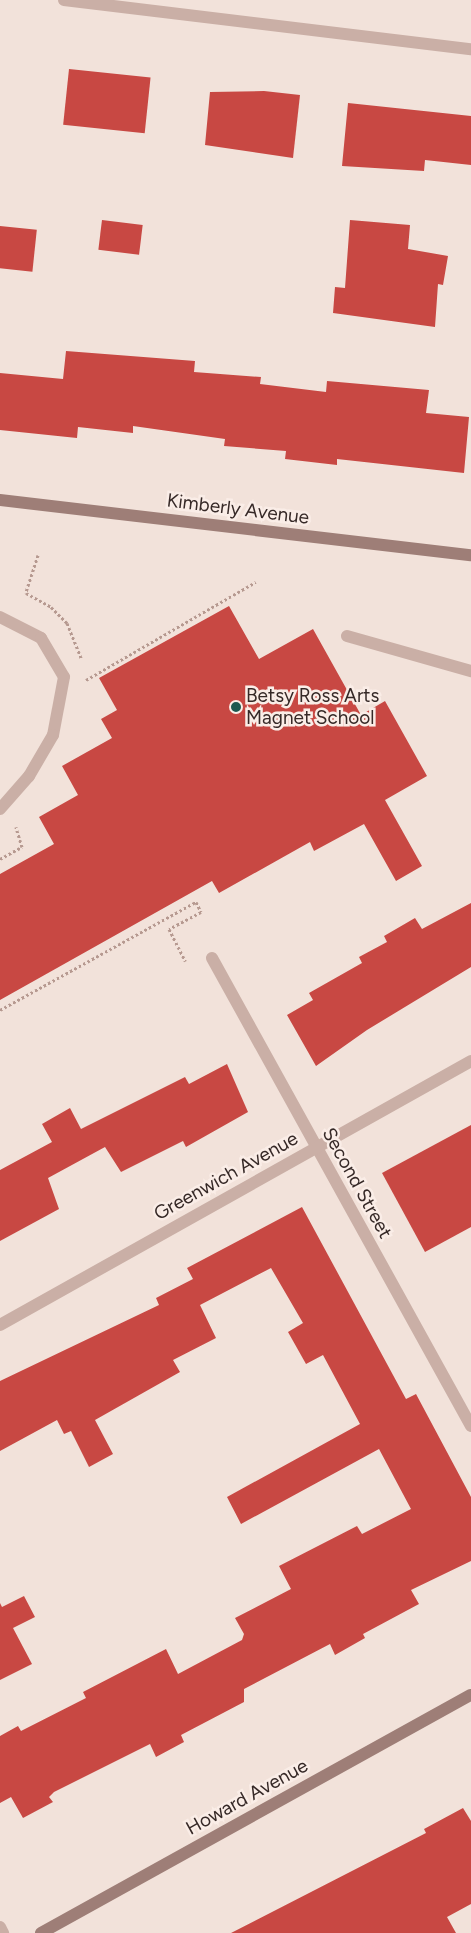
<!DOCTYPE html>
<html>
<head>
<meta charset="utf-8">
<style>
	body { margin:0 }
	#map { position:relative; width:471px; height:1933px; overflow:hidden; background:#f2e2da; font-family:Figtree,sans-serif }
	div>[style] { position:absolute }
	.building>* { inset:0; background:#c84843; transform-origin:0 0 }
	.path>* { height:3px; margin-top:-1.5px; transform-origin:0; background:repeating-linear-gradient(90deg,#b69990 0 2.5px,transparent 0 5px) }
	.lane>* { height:12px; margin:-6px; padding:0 6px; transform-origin:6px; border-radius:6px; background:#caafa6 }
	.street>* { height:12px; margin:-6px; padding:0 6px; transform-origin:6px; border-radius:6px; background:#caafa6 }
	.secondary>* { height:12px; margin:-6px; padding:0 6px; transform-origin:6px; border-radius:6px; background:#9e7e77 }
	.dots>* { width:14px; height:14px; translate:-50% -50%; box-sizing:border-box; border:2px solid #faede7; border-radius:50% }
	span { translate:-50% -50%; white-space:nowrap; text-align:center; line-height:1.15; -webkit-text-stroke:5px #faede7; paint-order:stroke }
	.street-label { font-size:19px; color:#362927 }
	.poi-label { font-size:19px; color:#362927 }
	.left { translate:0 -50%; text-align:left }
</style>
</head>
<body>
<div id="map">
	<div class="building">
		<div style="left:69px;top:69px;width:82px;height:56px;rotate:6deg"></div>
		<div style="clip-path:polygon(264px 91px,300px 95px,293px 158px,205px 145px,210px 92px)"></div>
		<div style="clip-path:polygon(348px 103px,471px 116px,471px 165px,425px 160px,424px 171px,342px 166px)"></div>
		<div style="left:102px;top:220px;width:41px;height:30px;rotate:7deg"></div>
		<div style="clip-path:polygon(350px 220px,410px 225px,408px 249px,448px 256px,443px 285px,438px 284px,435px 327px,333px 313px,335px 287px,345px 288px)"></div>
		<div style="left:0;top:226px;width:37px;height:42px;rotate:6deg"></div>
		<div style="clip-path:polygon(66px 351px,195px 361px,194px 372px,261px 377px,260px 384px,326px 392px,327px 381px,429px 390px,426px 413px,469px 417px,464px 473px,337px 459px,337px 465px,285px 459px,286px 451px,224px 446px,225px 439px,133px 426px,133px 433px,78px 427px,77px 438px,0 430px,0 373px,63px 379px)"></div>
		<div style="clip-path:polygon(229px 606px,259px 659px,313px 629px,361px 715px,385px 701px,427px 776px,385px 800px,422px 866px,396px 881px,364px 824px,314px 851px,310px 842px,219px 893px,212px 881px,0 1000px,0 874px,54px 844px,39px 817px,78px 795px,62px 766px,112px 738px,101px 719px,117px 710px,99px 678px)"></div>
		<div style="clip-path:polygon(471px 903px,471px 967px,367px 1030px,316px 1066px,287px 1015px,313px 1000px,309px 993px,362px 963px,359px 957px,387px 942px,384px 936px,415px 918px,422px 929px)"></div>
		<div style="clip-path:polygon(227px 1064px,248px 1112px,186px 1147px,183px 1141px,121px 1172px,105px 1147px,48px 1178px,59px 1209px,0 1241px,0 1170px,52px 1142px,42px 1124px,70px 1108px,81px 1129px,185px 1077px,189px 1084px)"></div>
		<div style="clip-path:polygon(471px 1125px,471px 1227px,425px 1252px,382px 1173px)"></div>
		<div style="clip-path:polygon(302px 1207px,406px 1399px,416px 1394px,471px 1497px,471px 1561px,411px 1590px,419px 1604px,363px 1634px,365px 1638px,335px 1655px,330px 1644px,244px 1689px,244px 1702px,181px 1735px,184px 1742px,156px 1757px,150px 1744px,54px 1792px,49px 1797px,53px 1802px,23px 1818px,11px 1797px,0 1803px,0 1736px,18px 1726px,21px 1731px,86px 1698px,83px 1692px,166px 1649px,178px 1674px,242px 1640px,244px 1634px,235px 1618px,291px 1589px,279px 1566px,357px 1526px,362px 1534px,411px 1509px,379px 1449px,241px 1524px,227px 1497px,360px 1424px,323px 1355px,306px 1364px,288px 1332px,303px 1323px,271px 1268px,200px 1305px,216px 1338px,173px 1360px,180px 1372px,95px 1420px,113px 1454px,89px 1467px,71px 1431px,64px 1434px,57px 1420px,0 1451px,0 1381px,159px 1305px,156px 1298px,193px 1279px,187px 1268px)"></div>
		<div style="clip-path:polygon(24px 1596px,35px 1617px,13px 1628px,32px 1664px,0 1680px,0 1603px,2px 1607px)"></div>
		<div style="clip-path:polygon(463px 1808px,471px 1821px,471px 1904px,447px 1917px,456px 1933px,231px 1933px,426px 1833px,424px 1829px)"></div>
	</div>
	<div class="path">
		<div style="left:38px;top:555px;width:40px;rotate:108deg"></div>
		<div style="left:26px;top:593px;width:29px;rotate:29deg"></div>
		<div style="left:51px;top:607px;width:23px;rotate:45deg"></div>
		<div style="left:67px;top:623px;width:38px;rotate:68deg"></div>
		<div style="left:86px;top:680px;width:196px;rotate:-30deg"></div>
		<div style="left:0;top:859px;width:25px;rotate:-29deg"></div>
		<div style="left:22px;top:847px;width:21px;rotate:-107deg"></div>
		<div style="left:0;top:1010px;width:224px;rotate:-28.9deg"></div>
		<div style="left:196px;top:902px;width:11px;rotate:63deg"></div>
		<div style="left:201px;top:912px;width:36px;rotate:152deg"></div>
		<div style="left:169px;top:929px;width:36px;rotate:63deg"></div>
	</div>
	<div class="lane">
		<div style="left:347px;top:636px;width:129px;rotate:15.8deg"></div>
	</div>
	<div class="street">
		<div style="left:64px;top:0;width:410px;rotate:6.9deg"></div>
		<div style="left:0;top:617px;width:46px;rotate:27.1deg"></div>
		<div style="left:41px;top:638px;width:45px;rotate:59.5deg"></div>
		<div style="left:64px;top:677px;width:59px;rotate:100.7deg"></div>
		<div style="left:53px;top:735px;width:48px;rotate:120.3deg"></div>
		<div style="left:29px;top:776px;width:44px;rotate:131.3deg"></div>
		<div style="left:212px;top:958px;width:535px;rotate:61.04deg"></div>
		<div style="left:0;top:1325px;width:540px;rotate:-29.27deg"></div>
		<div style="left:0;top:1927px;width:7px;rotate:63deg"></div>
	</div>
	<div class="secondary">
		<div style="left:0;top:500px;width:474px;rotate:6.7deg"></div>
		<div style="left:41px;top:1933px;width:491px;rotate:-29deg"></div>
	</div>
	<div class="dots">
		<div style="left:236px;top:707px;background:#1c5850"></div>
	</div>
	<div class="street-label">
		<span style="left:238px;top:509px;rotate:7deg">Kimberly Avenue</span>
		<span style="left:226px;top:1176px;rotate:-29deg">Greenwich Avenue</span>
		<span style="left:357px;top:1183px;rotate:61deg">Second Street</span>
		<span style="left:247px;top:1797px;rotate:-29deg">Howard Avenue</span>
	</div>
	<div class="poi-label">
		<span class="left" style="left:246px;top:707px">Betsy Ross Arts<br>Magnet School</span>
	</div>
</div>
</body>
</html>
